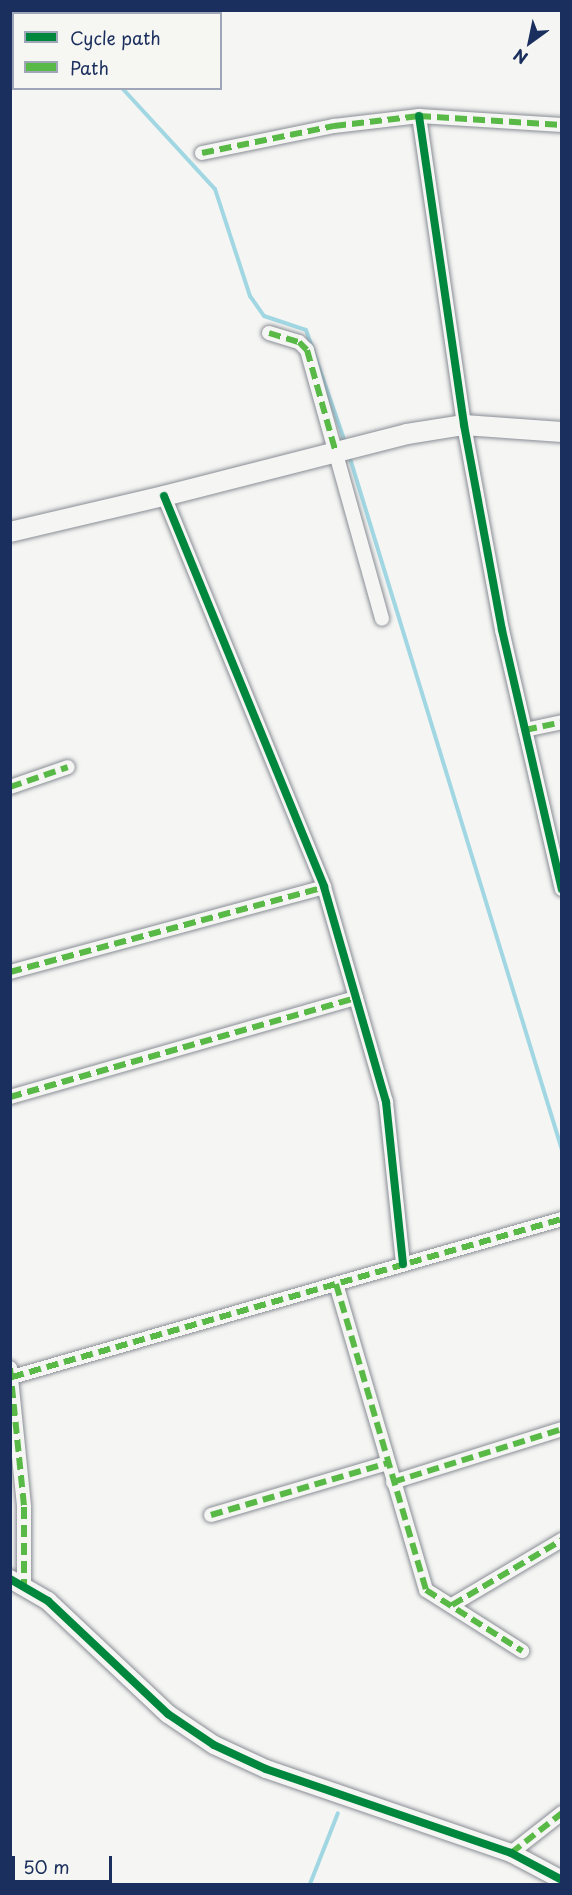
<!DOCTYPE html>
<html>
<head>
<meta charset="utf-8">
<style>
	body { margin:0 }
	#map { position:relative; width:572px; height:1895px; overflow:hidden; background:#f5f5f3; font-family:"Playpen Sans",sans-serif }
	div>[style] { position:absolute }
	.stream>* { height:4px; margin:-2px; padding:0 2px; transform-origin:2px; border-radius:2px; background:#a1d7e2 }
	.roads { filter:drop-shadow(0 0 2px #898d95) drop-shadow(0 0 2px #898d95) }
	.minor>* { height:14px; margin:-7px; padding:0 7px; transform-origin:7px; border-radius:7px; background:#f5f5f3 }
	.tertiary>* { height:18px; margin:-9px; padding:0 9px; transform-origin:9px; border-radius:9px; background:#f5f5f3 }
	.secondary>* { height:20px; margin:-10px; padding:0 10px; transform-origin:10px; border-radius:10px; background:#f5f5f3 }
	.quiet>* { height:6px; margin-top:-3px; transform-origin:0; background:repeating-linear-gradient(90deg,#58b947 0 12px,transparent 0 18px) }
	.cycleway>* { height:8px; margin:-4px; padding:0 4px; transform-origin:4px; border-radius:4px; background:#00873e }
	span { translate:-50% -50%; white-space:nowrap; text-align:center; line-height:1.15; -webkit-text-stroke:4.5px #f6f6f2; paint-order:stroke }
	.frame { position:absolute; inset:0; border:12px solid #1b2f5e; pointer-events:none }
	.legend { position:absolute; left:12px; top:12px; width:210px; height:78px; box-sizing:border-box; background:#f6f6f2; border:2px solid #9ea6b7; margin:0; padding:8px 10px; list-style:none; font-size:18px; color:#1b2f5e }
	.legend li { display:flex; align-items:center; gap:12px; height:30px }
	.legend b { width:30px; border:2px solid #9ea6b7 }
	.north { position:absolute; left:500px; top:12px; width:60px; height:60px; -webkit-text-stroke:4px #f6f6f2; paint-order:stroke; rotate:213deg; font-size:16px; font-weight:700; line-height:24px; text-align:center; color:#1b2f5e }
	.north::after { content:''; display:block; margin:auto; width:21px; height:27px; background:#1b2f5e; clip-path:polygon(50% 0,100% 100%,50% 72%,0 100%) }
	.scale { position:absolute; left:12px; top:1856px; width:100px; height:27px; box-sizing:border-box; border:3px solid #1b2f5e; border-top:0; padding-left:8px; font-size:18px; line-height:21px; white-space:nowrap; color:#1b2f5e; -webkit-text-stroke:4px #f6f6f2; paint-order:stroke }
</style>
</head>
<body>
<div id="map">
	<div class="stream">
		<div style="left:45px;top:10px;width:5px;rotate:53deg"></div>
		<div style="left:122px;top:88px;width:137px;rotate:47.4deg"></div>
		<div style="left:215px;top:189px;width:113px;rotate:71.9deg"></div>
		<div style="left:250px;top:296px;width:24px;rotate:55deg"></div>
		<div style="left:264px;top:316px;width:44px;rotate:18.4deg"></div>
		<div style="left:306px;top:330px;width:119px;rotate:70.8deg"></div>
		<div style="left:349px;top:455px;width:727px;rotate:72.96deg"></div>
		<div style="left:310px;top:1884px;width:76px;rotate:-68.5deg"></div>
	</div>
	<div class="roads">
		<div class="minor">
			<div style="left:419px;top:116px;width:312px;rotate:81.7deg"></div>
			<div style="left:464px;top:425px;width:208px;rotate:79.5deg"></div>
			<div style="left:502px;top:630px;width:266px;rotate:77deg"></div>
			<div style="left:202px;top:153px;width:135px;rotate:-11.6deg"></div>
			<div style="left:334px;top:126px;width:86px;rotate:-6.7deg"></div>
			<div style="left:419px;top:116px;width:143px;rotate:3.6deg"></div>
			<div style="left:269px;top:333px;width:31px;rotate:17deg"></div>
			<div style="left:299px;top:342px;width:11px;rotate:45deg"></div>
			<div style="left:307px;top:350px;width:279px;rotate:74.4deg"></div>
			<div style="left:164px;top:496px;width:422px;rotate:67.7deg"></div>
			<div style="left:324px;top:887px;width:224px;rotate:73.9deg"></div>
			<div style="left:386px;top:1102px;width:163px;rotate:84deg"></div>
			<div style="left:525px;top:730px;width:38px;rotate:-12deg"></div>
			<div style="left:10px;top:787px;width:61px;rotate:-19deg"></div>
			<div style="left:10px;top:972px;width:325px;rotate:-15.1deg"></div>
			<div style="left:10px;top:1097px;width:360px;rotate:-16deg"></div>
			<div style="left:336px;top:1284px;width:319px;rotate:73.6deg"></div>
			<div style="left:426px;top:1590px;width:114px;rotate:32.4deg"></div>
			<div style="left:10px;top:1368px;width:140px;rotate:84.2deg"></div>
			<div style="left:24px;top:1507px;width:78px;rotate:90deg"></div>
			<div style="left:12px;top:1377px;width:572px;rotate:-16.03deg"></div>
			<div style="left:393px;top:1482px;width:177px;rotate:-17.4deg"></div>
			<div style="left:211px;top:1515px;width:184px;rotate:-16.4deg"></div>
			<div style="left:452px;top:1605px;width:128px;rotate:-30.6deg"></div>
			<div style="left:511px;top:1853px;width:65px;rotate:-38.1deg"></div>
		</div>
		<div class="tertiary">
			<div style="left:10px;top:1579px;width:44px;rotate:30.1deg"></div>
			<div style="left:48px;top:1601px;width:165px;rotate:43.3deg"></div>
			<div style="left:168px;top:1714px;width:55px;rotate:34deg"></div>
			<div style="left:214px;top:1745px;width:57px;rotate:24.8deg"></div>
			<div style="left:266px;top:1769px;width:259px;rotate:18.9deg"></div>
			<div style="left:511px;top:1853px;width:58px;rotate:27.9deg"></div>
		</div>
		<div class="secondary">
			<div style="left:10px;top:532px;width:158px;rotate:-13.2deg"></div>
			<div style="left:164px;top:496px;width:251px;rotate:-14.3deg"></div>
			<div style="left:407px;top:434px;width:58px;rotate:-9deg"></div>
			<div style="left:464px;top:425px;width:98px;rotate:4.1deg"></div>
		</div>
	</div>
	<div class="quiet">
		<div style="left:202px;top:153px;width:135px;rotate:-11.6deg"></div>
		<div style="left:334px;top:126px;width:86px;rotate:-6.7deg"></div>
		<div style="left:419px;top:116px;width:143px;rotate:3.6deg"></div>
		<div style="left:269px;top:333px;width:31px;rotate:17deg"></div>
		<div style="left:299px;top:342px;width:11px;rotate:45deg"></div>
		<div style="left:307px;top:350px;width:107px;rotate:74.3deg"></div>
		<div style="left:525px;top:730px;width:38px;rotate:-12deg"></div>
		<div style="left:10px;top:787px;width:61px;rotate:-19deg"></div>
		<div style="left:10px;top:972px;width:325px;rotate:-15.1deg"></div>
		<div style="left:10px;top:1097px;width:360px;rotate:-16deg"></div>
		<div style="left:336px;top:1284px;width:319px;rotate:73.6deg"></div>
		<div style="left:426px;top:1590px;width:114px;rotate:32.4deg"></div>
		<div style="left:10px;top:1368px;width:140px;rotate:84.2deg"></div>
		<div style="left:24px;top:1507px;width:78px;rotate:90deg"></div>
		<div style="left:12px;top:1377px;width:572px;rotate:-16.03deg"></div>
		<div style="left:393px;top:1482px;width:177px;rotate:-17.4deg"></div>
		<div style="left:211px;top:1515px;width:184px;rotate:-16.4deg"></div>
		<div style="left:452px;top:1605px;width:128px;rotate:-30.6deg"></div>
		<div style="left:511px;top:1853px;width:65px;rotate:-38.1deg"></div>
	</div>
	<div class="cycleway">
		<div style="left:419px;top:116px;width:312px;rotate:81.7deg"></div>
		<div style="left:464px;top:425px;width:208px;rotate:79.5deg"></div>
		<div style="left:502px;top:630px;width:266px;rotate:77deg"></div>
		<div style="left:164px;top:496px;width:422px;rotate:67.7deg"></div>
		<div style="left:324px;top:887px;width:224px;rotate:73.9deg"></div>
		<div style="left:386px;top:1102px;width:163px;rotate:84deg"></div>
		<div style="left:10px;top:1579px;width:44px;rotate:30.1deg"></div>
		<div style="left:48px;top:1601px;width:165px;rotate:43.3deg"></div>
		<div style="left:168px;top:1714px;width:55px;rotate:34deg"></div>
		<div style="left:214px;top:1745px;width:57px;rotate:24.8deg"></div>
		<div style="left:266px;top:1769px;width:259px;rotate:18.9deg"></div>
		<div style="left:511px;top:1853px;width:58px;rotate:27.9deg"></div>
	</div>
	<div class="frame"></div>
	<ul class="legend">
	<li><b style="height:8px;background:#00873e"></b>Cycle path</li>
	<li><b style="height:8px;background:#58b947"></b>Path</li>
	</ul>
	<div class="north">N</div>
	<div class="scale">50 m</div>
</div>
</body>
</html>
